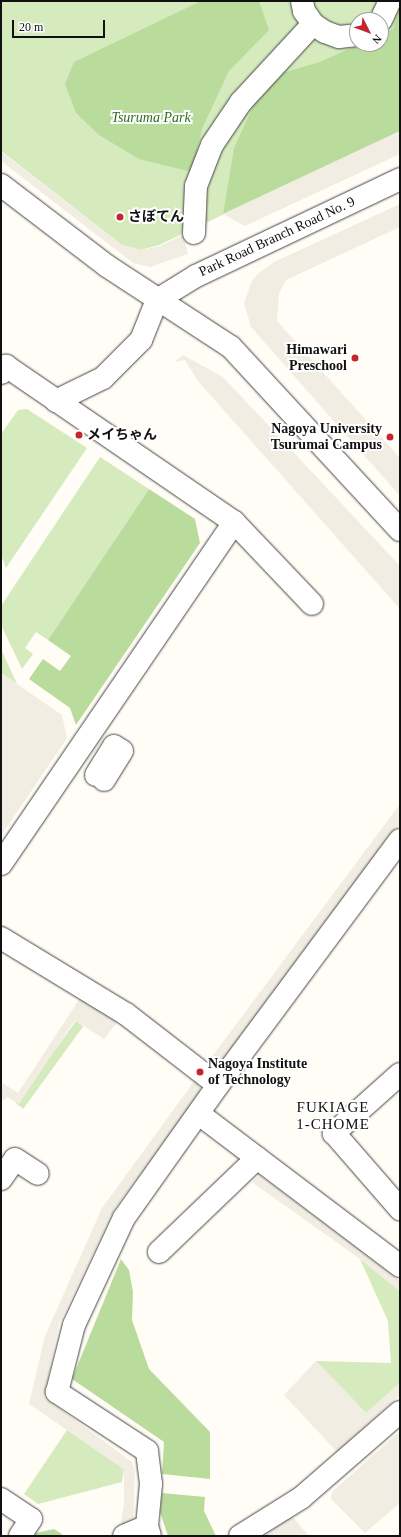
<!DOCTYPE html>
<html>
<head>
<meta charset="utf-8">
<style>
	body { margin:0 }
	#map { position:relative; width:401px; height:1537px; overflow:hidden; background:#fffdf5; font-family:"Times New Roman","Noto Sans JP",serif }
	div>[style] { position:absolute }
	.green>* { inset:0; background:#d5ebbd; transform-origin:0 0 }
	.forest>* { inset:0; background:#b9dc9c }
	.plaza>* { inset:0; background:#f1ede2 }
	.roads { filter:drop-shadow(0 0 1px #444) drop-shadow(0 0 1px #444) }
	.minor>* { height:22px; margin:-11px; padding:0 11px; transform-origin:11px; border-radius:11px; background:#fff }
	.dots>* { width:11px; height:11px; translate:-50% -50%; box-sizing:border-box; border:2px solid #fff; border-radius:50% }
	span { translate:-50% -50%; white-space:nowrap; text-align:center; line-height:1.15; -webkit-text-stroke:4px #fff; paint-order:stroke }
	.park-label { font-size:14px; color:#2f6b1f; font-style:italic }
	.poi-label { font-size:14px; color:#111; font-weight:700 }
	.left { translate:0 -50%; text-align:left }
	.right { translate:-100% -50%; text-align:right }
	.street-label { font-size:14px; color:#111 }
	.neighbourhood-label { font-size:15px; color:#111; letter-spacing:1px }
	.frame { position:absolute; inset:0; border:2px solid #111; pointer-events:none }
	.north { position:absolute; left:349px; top:12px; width:40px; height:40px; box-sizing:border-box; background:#fff; border:1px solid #a0a0a0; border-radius:50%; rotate:132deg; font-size:11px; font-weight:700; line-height:16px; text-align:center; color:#111 }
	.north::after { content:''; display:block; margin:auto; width:14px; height:18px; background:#c4262e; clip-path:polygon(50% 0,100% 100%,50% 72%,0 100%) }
	.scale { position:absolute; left:12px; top:20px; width:93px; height:18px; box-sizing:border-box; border:2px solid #111; border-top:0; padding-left:5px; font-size:12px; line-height:14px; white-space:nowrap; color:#111; -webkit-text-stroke:3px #fff; paint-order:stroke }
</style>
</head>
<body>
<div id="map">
	<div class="green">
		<div style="clip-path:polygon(evenodd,1px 1px,400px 1px,400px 131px,159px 245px,141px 250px,122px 245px,1px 151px,1px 1px,357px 20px,381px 20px,381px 44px,357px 44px,357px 20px)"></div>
		<div style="clip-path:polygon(27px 409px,87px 448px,6px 568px,1px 555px,1px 434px,18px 410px)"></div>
		<div style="clip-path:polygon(100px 457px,149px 489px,48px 640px,36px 632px,25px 648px,33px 654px,22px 669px,1px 625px,1px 606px)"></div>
		<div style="clip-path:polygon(1px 649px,17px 684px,1px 673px)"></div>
		<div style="left:76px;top:1021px;width:9px;height:102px;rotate:36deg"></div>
		<div style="clip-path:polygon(360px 1259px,400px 1291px,400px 1383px,366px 1413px,316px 1361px,391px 1363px,388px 1321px)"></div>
		<div style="clip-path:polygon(67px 1430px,124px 1469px,122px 1482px,38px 1504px,24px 1494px)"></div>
	</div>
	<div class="forest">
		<div style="clip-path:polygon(201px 1px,259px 1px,269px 30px,229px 71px,202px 129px,192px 172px,139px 159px,99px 135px,76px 113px,65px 84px,74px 62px)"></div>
		<div style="clip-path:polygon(400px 2px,400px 131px,223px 214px,234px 148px,256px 100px,282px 73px,320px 62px,360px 44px,381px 44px,381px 35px,393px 29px)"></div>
		<div style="clip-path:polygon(149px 489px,195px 519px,200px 543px,76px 725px,70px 708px,29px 679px,43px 659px,60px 671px,71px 656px,48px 640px)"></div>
		<div style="clip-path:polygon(121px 1259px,129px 1270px,133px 1292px,132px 1320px,149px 1369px,210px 1432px,210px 1479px,162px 1474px,164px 1442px,72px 1379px)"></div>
		<div style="clip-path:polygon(162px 1493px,205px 1497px,204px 1511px,216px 1536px,168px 1536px,160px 1512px)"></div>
		<div style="clip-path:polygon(54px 1529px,62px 1534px,61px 1536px,34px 1536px,36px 1533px)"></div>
	</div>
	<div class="plaza">
		<div style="clip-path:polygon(400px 131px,400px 154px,245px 226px,223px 214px)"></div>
		<div style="clip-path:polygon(1px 152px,122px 245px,142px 250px,160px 246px,183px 235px,188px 254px,150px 267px,133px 263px,1px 161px)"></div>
		<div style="clip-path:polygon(400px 204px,400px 227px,286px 280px,279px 294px,277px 321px,400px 458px,400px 496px,251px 327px,244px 303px,252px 281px,259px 273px,274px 262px)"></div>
		<div style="clip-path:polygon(183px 355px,223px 377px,400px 566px,400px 609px,197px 380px,185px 360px,174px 362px)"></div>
		<div style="clip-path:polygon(1px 673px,62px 715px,67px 738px,1px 836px)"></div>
		<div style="clip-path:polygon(400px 804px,400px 824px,227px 1058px,218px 1061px,211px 1058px)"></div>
		<div style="clip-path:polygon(80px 998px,117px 1022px,104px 1039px,75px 1020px,19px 1104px,7px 1097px,4px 1100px,1px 1098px,1px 1082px,18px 1093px)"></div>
		<div style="clip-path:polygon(195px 1080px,200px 1088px,199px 1095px,115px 1208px,59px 1324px,44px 1397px,132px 1462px,135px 1471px,133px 1530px,120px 1529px,124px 1503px,124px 1469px,29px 1404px,45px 1336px,102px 1208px)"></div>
		<div style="clip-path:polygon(260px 1175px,400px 1281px,400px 1291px,360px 1259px,252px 1182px)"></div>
		<div style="clip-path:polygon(316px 1361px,366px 1413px,400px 1383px,400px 1395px,337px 1452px,284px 1395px)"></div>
		<div style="clip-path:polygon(400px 1431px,400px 1503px,365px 1533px,331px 1499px,332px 1492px)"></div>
		<div style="clip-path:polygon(286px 1518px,294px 1518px,309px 1536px,265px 1536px)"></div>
	</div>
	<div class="roads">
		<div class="minor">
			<div style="left:302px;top:1px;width:10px;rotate:79deg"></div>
			<div style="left:304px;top:11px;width:16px;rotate:55deg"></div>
			<div style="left:313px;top:24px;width:14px;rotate:34deg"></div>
			<div style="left:325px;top:32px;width:15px;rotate:20deg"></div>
			<div style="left:339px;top:37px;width:18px;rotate:-6deg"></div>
			<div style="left:381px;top:20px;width:21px;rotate:-65deg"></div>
			<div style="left:1px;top:185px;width:133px;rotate:37.4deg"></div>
			<div style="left:107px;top:266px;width:148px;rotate:33.2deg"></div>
			<div style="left:231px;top:347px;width:249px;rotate:47.3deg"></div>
			<div style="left:194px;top:233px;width:47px;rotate:-87.6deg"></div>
			<div style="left:196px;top:186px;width:44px;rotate:-68.7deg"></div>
			<div style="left:212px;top:145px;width:52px;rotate:-56deg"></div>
			<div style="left:241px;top:102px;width:106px;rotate:-47.3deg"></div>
			<div style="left:157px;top:300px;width:46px;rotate:-31.6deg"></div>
			<div style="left:196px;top:276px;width:226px;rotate:-25.4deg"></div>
			<div style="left:1px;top:373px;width:9px;rotate:-54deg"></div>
			<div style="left:6px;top:366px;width:276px;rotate:34.4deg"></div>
			<div style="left:234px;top:522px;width:113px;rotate:46.4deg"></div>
			<div style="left:56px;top:401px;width:52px;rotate:-26.1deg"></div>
			<div style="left:103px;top:378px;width:54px;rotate:-45deg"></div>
			<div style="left:141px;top:340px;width:43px;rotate:-68.2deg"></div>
			<div style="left:96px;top:775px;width:34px;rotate:-58deg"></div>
			<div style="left:114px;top:746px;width:9px;rotate:32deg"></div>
			<div style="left:122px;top:751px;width:34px;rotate:122deg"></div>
			<div style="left:1px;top:864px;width:414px;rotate:-55.7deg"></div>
			<div style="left:1px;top:938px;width:146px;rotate:31.3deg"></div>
			<div style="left:126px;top:1014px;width:116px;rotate:37.7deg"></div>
			<div style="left:400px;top:1074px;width:89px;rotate:138.2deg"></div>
			<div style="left:334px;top:1133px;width:101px;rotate:49deg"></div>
			<div style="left:199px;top:1114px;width:252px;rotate:37.1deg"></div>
			<div style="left:1px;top:1179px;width:24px;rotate:-55deg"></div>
			<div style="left:15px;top:1159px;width:27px;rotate:33deg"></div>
			<div style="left:159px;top:1252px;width:136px;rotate:-43.8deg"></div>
			<div style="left:1px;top:1499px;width:36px;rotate:34deg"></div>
			<div style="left:31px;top:1519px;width:20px;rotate:123deg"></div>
			<div style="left:124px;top:1536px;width:25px;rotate:-23deg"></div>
			<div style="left:150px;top:1536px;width:10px;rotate:-107deg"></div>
			<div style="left:147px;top:1526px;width:42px;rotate:-84.6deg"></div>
			<div style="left:151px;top:1484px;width:33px;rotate:-97deg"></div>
			<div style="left:147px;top:1451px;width:108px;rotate:-146.8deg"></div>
			<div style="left:57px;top:1392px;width:69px;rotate:-75.8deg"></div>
			<div style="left:74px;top:1325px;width:118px;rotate:-65deg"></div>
			<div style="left:124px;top:1218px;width:163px;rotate:-54.7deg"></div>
			<div style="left:218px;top:1085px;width:305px;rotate:-53.4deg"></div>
			<div style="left:240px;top:1536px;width:72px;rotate:-31.9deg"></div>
			<div style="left:301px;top:1498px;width:131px;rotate:-41deg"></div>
		</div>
	</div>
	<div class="dots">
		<div style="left:120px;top:217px;background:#c4262e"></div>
		<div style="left:355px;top:358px;background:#c4262e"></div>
		<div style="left:79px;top:435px;background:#c4262e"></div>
		<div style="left:390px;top:437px;background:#c4262e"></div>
		<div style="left:200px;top:1072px;background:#c4262e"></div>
	</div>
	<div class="park-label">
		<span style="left:151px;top:118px">Tsuruma Park</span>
	</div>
	<div class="poi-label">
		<span class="left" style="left:128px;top:217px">さぼてん</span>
		<span class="right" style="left:347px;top:358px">Himawari<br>Preschool</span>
		<span class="right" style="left:382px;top:437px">Nagoya University<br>Tsurumai Campus</span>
		<span class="left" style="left:87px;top:435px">メイちゃん</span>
		<span class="left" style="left:208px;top:1072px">Nagoya Institute<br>of Technology</span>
	</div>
	<div class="street-label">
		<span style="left:277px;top:237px;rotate:-25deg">Park Road Branch Road No. 9</span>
	</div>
	<div class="neighbourhood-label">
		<span style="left:333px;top:1116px">FUKIAGE<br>1-CHOME</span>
	</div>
	<div class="frame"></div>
	<div class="north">N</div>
	<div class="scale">20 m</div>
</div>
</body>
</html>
